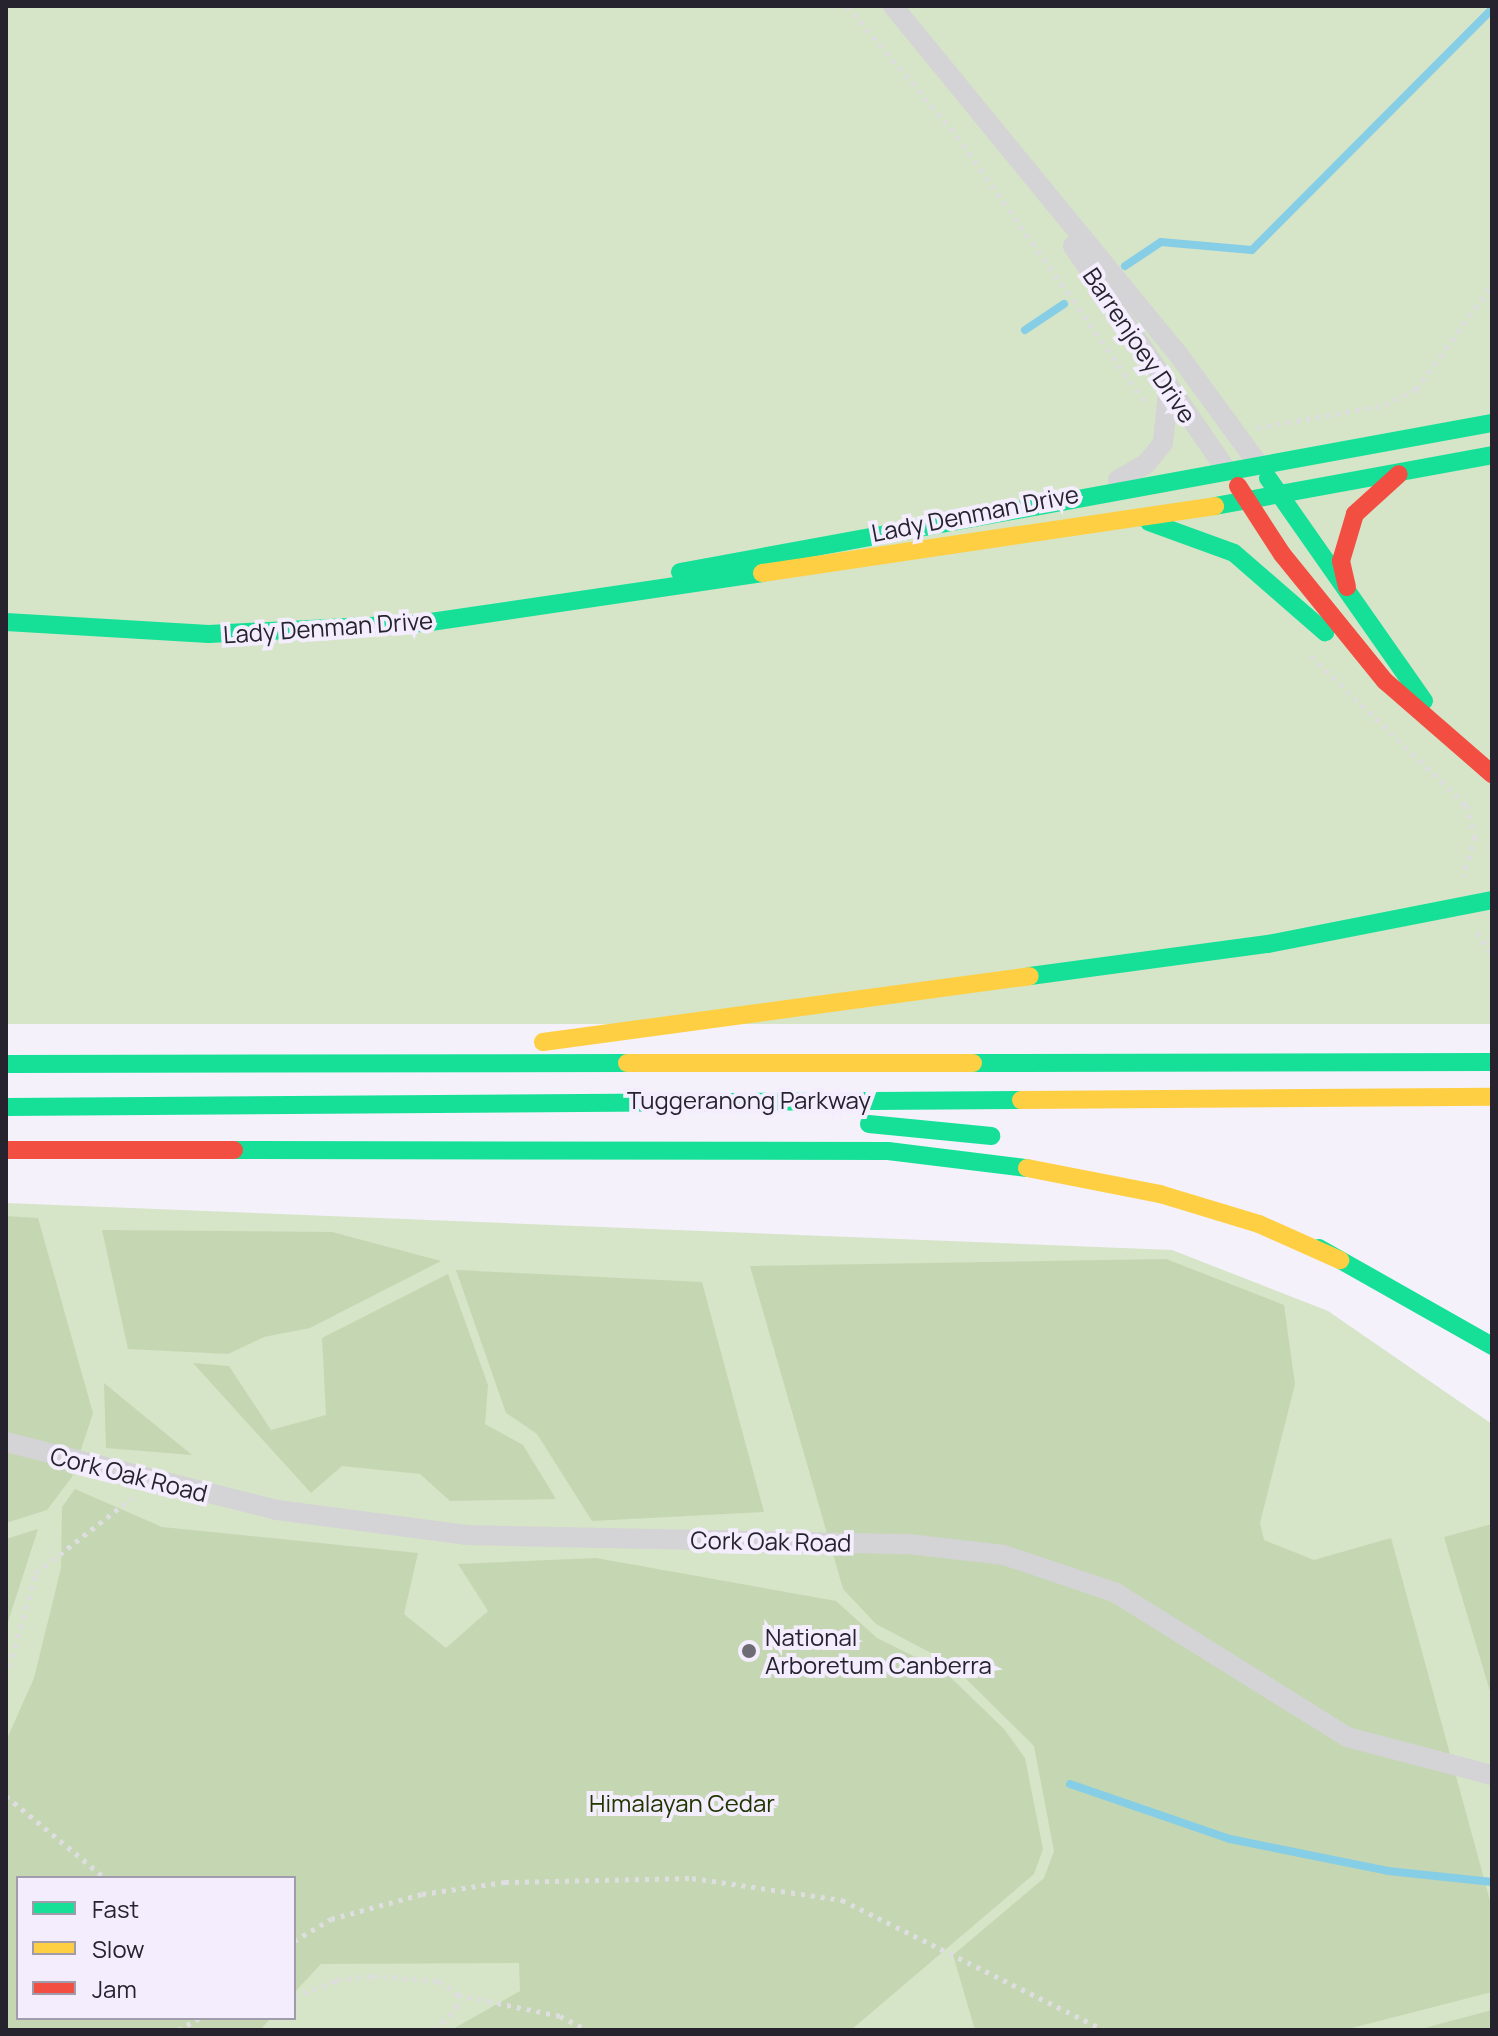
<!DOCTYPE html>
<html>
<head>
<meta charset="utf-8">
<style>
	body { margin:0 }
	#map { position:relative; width:1498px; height:2036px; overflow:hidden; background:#f4f1fa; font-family:Manrope,sans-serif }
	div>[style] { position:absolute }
	.green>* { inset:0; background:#d6e4c8; transform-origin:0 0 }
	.forest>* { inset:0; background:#c5d7b2 }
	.stream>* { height:8px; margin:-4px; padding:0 4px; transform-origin:4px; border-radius:4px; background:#86cde6 }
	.path>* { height:5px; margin-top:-2.5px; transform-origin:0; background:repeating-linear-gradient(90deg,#dedde0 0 4px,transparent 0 10px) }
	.street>* { height:20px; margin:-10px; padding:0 10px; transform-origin:10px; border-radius:10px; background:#d4d3d6 }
	.fast>* { height:18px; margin:-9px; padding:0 9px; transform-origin:9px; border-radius:9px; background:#16e098 }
	.slow>* { height:18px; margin:-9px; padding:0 9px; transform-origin:9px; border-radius:9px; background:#ffcf43 }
	.jam>* { height:18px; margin:-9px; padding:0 9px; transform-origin:9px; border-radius:9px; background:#f24e42 }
	.dots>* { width:22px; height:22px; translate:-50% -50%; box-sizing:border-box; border:4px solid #f3edfe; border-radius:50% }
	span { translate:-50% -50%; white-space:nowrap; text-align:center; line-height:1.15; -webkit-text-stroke:8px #f3edfe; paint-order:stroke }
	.street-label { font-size:24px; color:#27232e }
	.poi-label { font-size:24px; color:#27232e }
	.left { translate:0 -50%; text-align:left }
	.park-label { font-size:24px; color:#203500 }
	.frame { position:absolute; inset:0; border:8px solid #27232e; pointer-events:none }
	.legend { position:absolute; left:16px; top:1876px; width:280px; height:144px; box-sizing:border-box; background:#f3edfe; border:2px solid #a19cab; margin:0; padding:10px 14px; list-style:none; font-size:24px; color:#27232e }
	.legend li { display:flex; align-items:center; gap:16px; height:40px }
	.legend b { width:40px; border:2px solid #a19cab }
</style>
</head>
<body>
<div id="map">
	<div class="green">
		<div style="left:6px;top:6px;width:1486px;height:1018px"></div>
		<div style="clip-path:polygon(evenodd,6px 1203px,1172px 1250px,1328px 1311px,1492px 1424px,1492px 2030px,6px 2030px,6px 1203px,18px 1878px,294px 1878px,294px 2018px,18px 2018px,18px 1878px)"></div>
	</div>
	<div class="forest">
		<div style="clip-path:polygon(6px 1216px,38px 1218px,93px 1413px,72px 1477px,47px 1510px,6px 1523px)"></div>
		<div style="clip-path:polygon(102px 1230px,332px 1232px,441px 1261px,310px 1328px,264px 1337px,228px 1354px,128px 1349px)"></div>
		<div style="clip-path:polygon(1166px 1259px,1284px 1305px,1295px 1384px,1260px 1523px,1264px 1540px,1314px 1560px,1391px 1538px,1492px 1908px,1492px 1992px,1344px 2030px,975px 2030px,953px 1955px,1044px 1878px,1054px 1851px,1034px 1746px,950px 1663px,876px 1624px,843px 1589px,750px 1266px)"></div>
		<div style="clip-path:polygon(456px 1270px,702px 1282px,764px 1512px,592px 1521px,537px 1434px,506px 1413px)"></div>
		<div style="clip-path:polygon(448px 1274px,488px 1385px,485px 1424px,523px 1445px,556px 1499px,450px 1501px,420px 1474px,342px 1466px,311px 1493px,193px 1363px,229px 1366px,271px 1430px,326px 1415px,322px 1338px)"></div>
		<div style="clip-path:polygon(104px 1383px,192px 1455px,106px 1448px)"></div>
		<div style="clip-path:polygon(75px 1489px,162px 1527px,418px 1553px,404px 1614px,446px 1648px,488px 1611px,458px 1564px,596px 1558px,836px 1601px,877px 1638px,944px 1671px,1004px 1729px,1025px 1758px,1043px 1849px,1034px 1874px,851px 2030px,451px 2030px,520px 1991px,519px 1963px,321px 1964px,294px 1993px,294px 1878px,18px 1878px,18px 2018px,271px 2018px,260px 2030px,6px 2030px,6px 1741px,34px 1678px,61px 1568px,62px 1507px)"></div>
		<div style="clip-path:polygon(1492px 1524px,1492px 1698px,1444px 1537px)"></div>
		<div style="clip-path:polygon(38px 1529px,6px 1628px,6px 1539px)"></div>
		<div style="clip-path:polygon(1492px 2010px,1492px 2030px,1417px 2030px)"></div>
	</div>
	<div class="stream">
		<div style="left:1125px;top:266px;width:43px;rotate:-33.7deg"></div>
		<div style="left:1161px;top:242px;width:91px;rotate:5deg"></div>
		<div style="left:1252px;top:250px;width:340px;rotate:-45.1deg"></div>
		<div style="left:1025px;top:330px;width:47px;rotate:-33.7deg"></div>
		<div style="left:1070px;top:1784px;width:169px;rotate:19deg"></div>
		<div style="left:1230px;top:1839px;width:161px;rotate:11.4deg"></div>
		<div style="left:1388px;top:1871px;width:105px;rotate:6deg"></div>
	</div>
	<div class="path">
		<div style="left:847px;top:6px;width:170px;rotate:49.8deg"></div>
		<div style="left:957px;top:136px;width:324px;rotate:54.8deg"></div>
		<div style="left:1257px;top:428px;width:130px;rotate:-10.2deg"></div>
		<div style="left:1385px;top:405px;width:35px;rotate:-27deg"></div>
		<div style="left:1416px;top:389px;width:129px;rotate:-53.8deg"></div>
		<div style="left:1311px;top:656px;width:215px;rotate:43.9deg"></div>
		<div style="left:1466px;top:805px;width:32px;rotate:74deg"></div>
		<div style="left:1475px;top:836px;width:42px;rotate:106.7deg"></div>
		<div style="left:1477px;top:932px;width:27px;rotate:56deg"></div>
		<div style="left:6px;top:1676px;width:107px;rotate:-73.8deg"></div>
		<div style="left:36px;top:1573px;width:123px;rotate:-38.1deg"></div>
		<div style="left:6px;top:1796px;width:129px;rotate:39.6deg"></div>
		<div style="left:294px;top:1941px;width:43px;rotate:-30.7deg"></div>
		<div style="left:331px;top:1919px;width:94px;rotate:-15.4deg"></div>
		<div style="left:422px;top:1894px;width:84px;rotate:-8.2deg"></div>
		<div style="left:505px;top:1882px;width:187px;rotate:-1.2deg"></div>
		<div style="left:692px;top:1878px;width:152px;rotate:8.3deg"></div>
		<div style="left:842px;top:1900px;width:292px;rotate:26.4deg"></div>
		<div style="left:458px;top:1995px;width:104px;rotate:11.6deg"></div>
		<div style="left:560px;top:2016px;width:30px;rotate:27deg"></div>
		<div style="left:294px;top:1997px;width:46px;rotate:-21.6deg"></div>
		<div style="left:337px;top:1980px;width:36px;rotate:-6deg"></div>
		<div style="left:373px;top:1976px;width:66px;rotate:4.3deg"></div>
		<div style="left:439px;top:1981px;width:24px;rotate:36deg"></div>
		<div style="left:178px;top:2030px;width:25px;rotate:-29deg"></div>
		<div style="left:435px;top:2030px;width:32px;rotate:-46deg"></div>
		<div style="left:457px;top:2007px;width:12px;rotate:-85deg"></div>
	</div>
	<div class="street">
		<div style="left:893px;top:6px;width:445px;rotate:50.7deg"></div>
		<div style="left:1175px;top:350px;width:142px;rotate:53.9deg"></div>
		<div style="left:1073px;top:246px;width:273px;rotate:55.6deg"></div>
		<div style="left:1118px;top:480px;width:32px;rotate:-30deg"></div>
		<div style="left:1146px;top:464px;width:27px;rotate:-51deg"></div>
		<div style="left:1163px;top:443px;width:50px;rotate:-84.3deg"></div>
		<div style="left:6px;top:1442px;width:279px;rotate:14.1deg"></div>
		<div style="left:277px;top:1510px;width:191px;rotate:7.5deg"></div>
		<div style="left:466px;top:1535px;width:442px;rotate:1.2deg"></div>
		<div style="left:908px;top:1544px;width:97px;rotate:6.5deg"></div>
		<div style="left:1004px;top:1555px;width:118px;rotate:18.7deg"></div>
		<div style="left:1116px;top:1593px;width:272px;rotate:31.9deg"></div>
		<div style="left:1347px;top:1737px;width:150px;rotate:14.7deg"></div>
	</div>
	<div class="fast">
		<div style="left:1268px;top:478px;width:272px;rotate:55deg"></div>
		<div style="left:1215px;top:506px;width:282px;rotate:-10.4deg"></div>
		<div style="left:1149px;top:522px;width:90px;rotate:20deg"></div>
		<div style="left:1234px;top:553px;width:121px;rotate:41deg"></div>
		<div style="left:680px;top:572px;width:826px;rotate:-10.4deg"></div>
		<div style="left:6px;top:622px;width:203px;rotate:3.4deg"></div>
		<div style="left:209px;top:634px;width:215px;rotate:-2.9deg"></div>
		<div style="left:424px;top:623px;width:342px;rotate:-8.4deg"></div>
		<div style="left:1030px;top:976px;width:240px;rotate:-7.7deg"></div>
		<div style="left:1268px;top:944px;width:228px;rotate:-11.1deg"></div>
		<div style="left:973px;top:1063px;width:519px;rotate:-0.11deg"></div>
		<div style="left:6px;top:1064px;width:621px;rotate:-0.09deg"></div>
		<div style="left:6px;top:1107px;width:1015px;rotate:-0.4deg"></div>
		<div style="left:869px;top:1124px;width:123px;rotate:5.6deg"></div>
		<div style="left:234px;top:1150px;width:654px;rotate:0.09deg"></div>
		<div style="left:888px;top:1151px;width:140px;rotate:7deg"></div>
		<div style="left:1319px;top:1248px;width:199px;rotate:29.5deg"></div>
	</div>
	<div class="slow">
		<div style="left:762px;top:573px;width:458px;rotate:-8.4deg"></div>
		<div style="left:543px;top:1042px;width:491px;rotate:-7.7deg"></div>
		<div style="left:627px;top:1063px;width:346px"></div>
		<div style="left:1021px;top:1100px;width:471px;rotate:-0.4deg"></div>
		<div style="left:1027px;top:1168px;width:136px;rotate:11.1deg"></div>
		<div style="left:1160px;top:1194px;width:103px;rotate:16.9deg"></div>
		<div style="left:1259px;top:1224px;width:89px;rotate:24deg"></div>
	</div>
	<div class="jam">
		<div style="left:1238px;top:486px;width:81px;rotate:57.1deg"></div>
		<div style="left:1282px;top:554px;width:164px;rotate:51deg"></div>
		<div style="left:1385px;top:681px;width:142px;rotate:41deg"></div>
		<div style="left:1347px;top:587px;width:27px;rotate:-103deg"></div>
		<div style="left:1341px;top:561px;width:49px;rotate:-73.4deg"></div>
		<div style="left:1355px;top:514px;width:59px;rotate:-42.3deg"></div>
		<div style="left:6px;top:1150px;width:228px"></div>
	</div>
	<div class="dots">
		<div style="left:749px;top:1651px;background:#6f6b75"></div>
	</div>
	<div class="street-label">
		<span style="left:1140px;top:345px;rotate:56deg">Barrenjoey Drive</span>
		<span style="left:975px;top:513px;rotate:-11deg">Lady Denman Drive</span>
		<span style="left:328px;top:627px;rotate:-4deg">Lady Denman Drive</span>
		<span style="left:749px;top:1100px">Tuggeranong Parkway</span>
		<span style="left:129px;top:1474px;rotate:14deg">Cork Oak Road</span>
		<span style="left:771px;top:1541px;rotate:1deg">Cork Oak Road</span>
	</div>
	<div class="poi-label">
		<span class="left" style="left:765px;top:1651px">National<br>Arboretum Canberra</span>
	</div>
	<div class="park-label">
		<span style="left:682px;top:1803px">Himalayan Cedar</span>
	</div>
	<div class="frame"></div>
	<ul class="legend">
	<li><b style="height:10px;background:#16e098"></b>Fast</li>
	<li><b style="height:10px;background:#ffcf43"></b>Slow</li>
	<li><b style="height:10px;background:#f24e42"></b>Jam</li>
	</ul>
</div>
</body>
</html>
